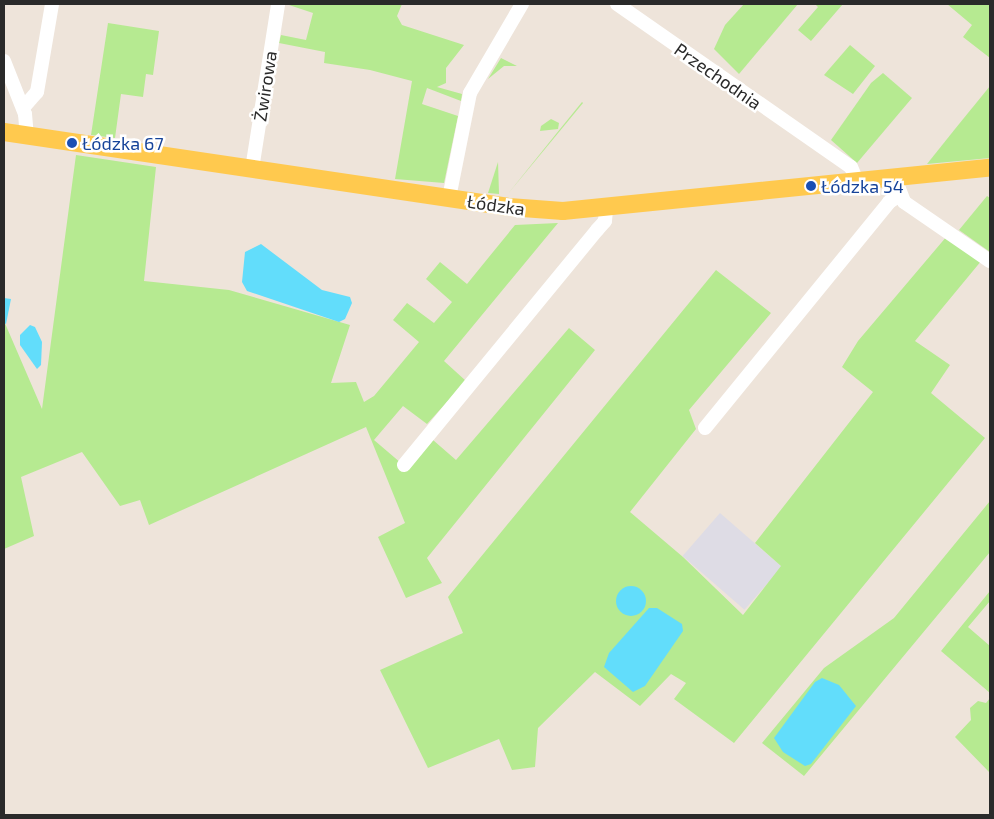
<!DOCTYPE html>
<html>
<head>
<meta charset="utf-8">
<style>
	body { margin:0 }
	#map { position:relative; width:994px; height:819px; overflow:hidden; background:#eee4da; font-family:"Exo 2",sans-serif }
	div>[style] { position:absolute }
	.industrial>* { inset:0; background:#dedce5; transform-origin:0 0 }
	.green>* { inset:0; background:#b6ea91 }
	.water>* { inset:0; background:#62ddfb }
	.round { border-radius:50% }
	.minor>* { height:14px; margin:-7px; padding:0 7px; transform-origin:7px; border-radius:7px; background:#fff }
	.major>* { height:18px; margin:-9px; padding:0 9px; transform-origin:9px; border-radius:9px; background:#ffc94e }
	.dots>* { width:14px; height:14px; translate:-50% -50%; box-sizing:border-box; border:2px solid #fff; border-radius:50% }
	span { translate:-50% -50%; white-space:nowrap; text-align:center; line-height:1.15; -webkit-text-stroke:5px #fff; paint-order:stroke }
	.street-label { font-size:18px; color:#2a2a2a }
	.transit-label { font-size:18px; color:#164399 }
	.left { translate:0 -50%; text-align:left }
	.frame { position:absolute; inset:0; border:5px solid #2a2a2a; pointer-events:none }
</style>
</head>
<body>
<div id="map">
	<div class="industrial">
		<div style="left:720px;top:513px;width:82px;height:57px;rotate:41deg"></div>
	</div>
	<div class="green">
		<div style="clip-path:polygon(286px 4px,402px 4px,397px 16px,402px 25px,464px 45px,446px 68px,446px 83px,437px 87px,462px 94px,461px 101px,427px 88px,422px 104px,458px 116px,444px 183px,395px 179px,412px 81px,370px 70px,324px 63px,325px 52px,279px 43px,281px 35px,306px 40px,313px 13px)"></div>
		<div style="clip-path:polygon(744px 4px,798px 4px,739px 74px,714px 49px,725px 25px)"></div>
		<div style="clip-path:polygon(815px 4px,843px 4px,811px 41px,798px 30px,818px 7px)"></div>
		<div style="clip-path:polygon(947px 4px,990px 4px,990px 58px,963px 37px,972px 25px)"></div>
		<div style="clip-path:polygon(108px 23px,159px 31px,153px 75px,146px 74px,143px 97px,121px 94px,115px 138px,91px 135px)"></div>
		<div style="clip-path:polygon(850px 45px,875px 66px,853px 94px,824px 75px)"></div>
		<div style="clip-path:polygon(501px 58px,517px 66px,504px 66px,488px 79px)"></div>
		<div style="clip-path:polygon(883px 73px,912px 98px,857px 163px,831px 140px,871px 83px)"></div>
		<div style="clip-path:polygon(990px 86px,990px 158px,927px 164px,955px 129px)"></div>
		<div style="clip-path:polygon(582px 102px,583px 103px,507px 195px,556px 134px)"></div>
		<div style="clip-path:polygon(551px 119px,559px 123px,558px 129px,540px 131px,541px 126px)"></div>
		<div style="clip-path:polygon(76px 155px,156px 167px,144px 281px,229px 290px,350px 325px,331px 383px,356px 382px,364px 402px,374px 396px,419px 342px,393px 320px,407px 303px,434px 323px,452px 302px,426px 279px,440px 262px,467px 284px,515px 225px,558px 223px,444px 361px,466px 381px,427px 424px,403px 406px,374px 440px,408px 469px,433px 440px,456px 460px,569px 328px,595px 350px,427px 558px,442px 583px,406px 598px,378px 537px,405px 523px,366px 427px,149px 525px,140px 500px,120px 506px,82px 452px,21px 477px,34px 536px,4px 549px,4px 321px,42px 409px)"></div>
		<div style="clip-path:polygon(498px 162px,499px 194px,488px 193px)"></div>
		<div style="clip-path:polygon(987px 196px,990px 198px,990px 252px,959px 230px)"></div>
		<div style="clip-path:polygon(947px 236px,982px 260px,915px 341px,950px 365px,931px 393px,985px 438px,734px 743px,674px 699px,686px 683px,671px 674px,640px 706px,595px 672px,538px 728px,535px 767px,512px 770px,499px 739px,428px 768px,380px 670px,463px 633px,448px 597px,716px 270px,771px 313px,689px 410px,696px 429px,630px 512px,683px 557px,743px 615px,781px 566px,755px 543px,873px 392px,842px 367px,858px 341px)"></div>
		<div style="clip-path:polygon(990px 501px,990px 552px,804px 776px,762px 743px,824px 668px,894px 618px)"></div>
		<div style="clip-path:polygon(990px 591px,990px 601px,968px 627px,990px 646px,990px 693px,941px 651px)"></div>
		<div style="clip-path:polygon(990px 698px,990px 773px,955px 737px,971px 720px,970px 708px,978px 701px,986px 703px)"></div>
	</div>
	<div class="water">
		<div style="clip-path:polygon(261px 244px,322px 290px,350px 297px,352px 303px,345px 319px,339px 322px,247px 291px,242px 282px,245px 252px)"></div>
		<div style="clip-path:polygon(4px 298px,11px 299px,6px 324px,4px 323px)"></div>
		<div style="clip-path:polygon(30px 325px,35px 327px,42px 342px,41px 365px,37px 369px,20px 345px,20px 335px)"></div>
		<div class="round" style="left:616px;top:586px;width:30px;height:30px"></div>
		<div style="clip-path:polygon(649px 608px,657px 608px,682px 624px,683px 631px,645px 686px,633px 692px,604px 667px,609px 653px)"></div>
		<div style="clip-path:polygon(822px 678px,839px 685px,856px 706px,811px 764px,805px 766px,783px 752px,774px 738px,815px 682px)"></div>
	</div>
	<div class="minor">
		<div style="left:617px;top:4px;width:285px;rotate:34.9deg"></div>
		<div style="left:851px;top:167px;width:15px;rotate:67deg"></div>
		<div style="left:4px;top:61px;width:57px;rotate:68.4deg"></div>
		<div style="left:25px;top:114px;width:22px;rotate:85deg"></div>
		<div style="left:23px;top:108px;width:21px;rotate:-49deg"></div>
		<div style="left:37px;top:92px;width:89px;rotate:-80.3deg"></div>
		<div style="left:252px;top:169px;width:167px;rotate:-81deg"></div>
		<div style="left:898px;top:186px;width:17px;rotate:69deg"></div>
		<div style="left:904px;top:202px;width:104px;rotate:34.5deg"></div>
		<div style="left:449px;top:198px;width:107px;rotate:-78.7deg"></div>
		<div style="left:470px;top:93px;width:103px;rotate:-59.7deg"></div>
		<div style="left:705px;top:428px;width:291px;rotate:-50.8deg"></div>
		<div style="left:889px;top:202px;width:13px;rotate:-32deg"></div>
		<div style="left:404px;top:465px;width:304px;rotate:-50.6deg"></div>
		<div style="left:597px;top:230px;width:12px;rotate:-48deg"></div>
		<div style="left:605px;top:221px;width:12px;rotate:-85deg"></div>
	</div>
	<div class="major">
		<div style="left:4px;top:132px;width:511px;rotate:8.45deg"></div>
		<div style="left:509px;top:207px;width:54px;rotate:4.2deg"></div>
		<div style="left:563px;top:211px;width:429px;rotate:-5.8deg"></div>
	</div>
	<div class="dots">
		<div style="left:72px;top:143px;background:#1a4fb4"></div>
		<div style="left:811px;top:186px;background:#1a4fb4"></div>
	</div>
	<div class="street-label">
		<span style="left:718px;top:76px;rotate:35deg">Przechodnia</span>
		<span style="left:265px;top:86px;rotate:-81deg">Żwirowa</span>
		<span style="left:496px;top:205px;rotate:8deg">Łódzka</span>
	</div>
	<div class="transit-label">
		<span class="left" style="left:82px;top:143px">Łódzka 67</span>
		<span class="left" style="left:821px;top:186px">Łódzka 54</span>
	</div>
	<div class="frame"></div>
</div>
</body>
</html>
